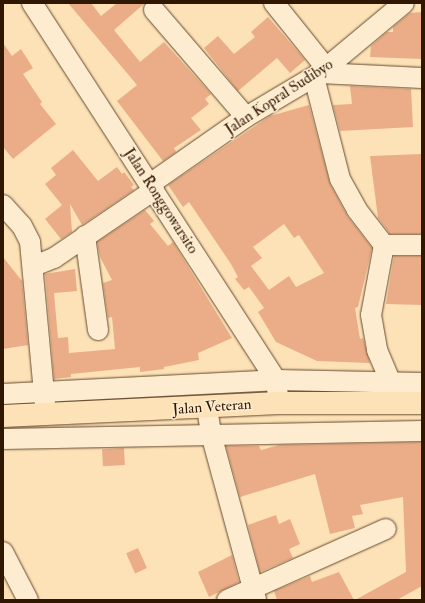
<!DOCTYPE html>
<html>
<head>
<meta charset="utf-8">
<style>
	body { margin:0 }
	#map { position:relative; width:425px; height:603px; overflow:hidden; background:#fee2b7; font-family:"IM FELL Double Pica",serif }
	div>[style] { position:absolute }
	.building>* { inset:0; background:#ebad87; transform-origin:0 0 }
	.roads { filter:drop-shadow(0 0 1px #644a2f) drop-shadow(0 0 1px #644a2f) }
	.minor>* { height:20px; margin:-10px; padding:0 10px; transform-origin:10px; border-radius:10px; background:#feecd0 }
	.major>* { height:22px; margin:-11px; padding:0 11px; transform-origin:11px; border-radius:11px; background:#fee2b7 }
	span { translate:-50% -50%; white-space:nowrap; text-align:center; line-height:1.15; -webkit-text-stroke:3px #feecd0; paint-order:stroke }
	.street-label { font-size:15px; color:#301702 }
	.frame { position:absolute; inset:0; border:4px solid #301702; pointer-events:none }
</style>
</head>
<body>
<div id="map">
	<div class="building">
		<div style="clip-path:polygon(68px 3px,91px 3px,101px 16px,117px 3px,145px 3px,114px 30px,140px 62px,164px 42px,211px 94px,205px 99px,209px 104px,191px 118px,201px 130px,174px 148px,176px 152px,163px 161px,117px 101px,137px 85px)"></div>
		<div style="clip-path:polygon(422px 12px,422px 59px,370px 57px,371px 46px,387px 32px,393px 32px,393px 27px,410px 13px)"></div>
		<div style="clip-path:polygon(268px 17px,305px 60px,290px 73px,277px 58px,238px 91px,204px 48px,218px 36px,234px 54px,255px 37px,251px 32px)"></div>
		<div style="clip-path:polygon(3px 43px,12px 56px,21px 49px,33px 68px,23px 74px,42px 102px,40px 104px,56px 124px,13px 159px,3px 147px)"></div>
		<div style="clip-path:polygon(350px 86px,411px 89px,413px 127px,340px 131px,333px 105px,352px 104px)"></div>
		<div style="clip-path:polygon(evenodd,309px 105px,330px 184px,348px 217px,372px 248px,358px 307px,355px 308px,360px 339px,363px 338px,370px 363px,317px 361px,276px 342px,258px 312px,264px 308px,249px 287px,244px 290px,235px 279px,238px 277px,231px 264px,189px 202px,183px 207px,168px 185px,270px 116px,309px 105px,284px 224px,294px 238px,299px 235px,324px 273px,296px 287px,289px 276px,269px 290px,251px 266px,262px 258px,253px 247px,284px 224px)"></div>
		<div style="clip-path:polygon(73px 150px,98px 181px,117px 167px,122px 174px,124px 172px,134px 185px,131px 187px,134px 190px,82px 225px,70px 204px,72px 232px,61px 239px,45px 219px,62px 205px,45px 184px,56px 175px,51px 168px)"></div>
		<div style="clip-path:polygon(422px 154px,422px 234px,390px 234px,378px 218px,370px 156px)"></div>
		<div style="clip-path:polygon(145px 210px,154px 221px,150px 224px,168px 246px,173px 242px,232px 338px,198px 353px,199px 360px,164px 367px,164px 369px,140px 372px,140px 367px,71px 374px,71px 377px,54px 379px,45px 274px,75px 269px,77px 291px,54px 293px,58px 338px,68px 337px,69px 353px,115px 349px,112px 317px,108px 318px,103px 283px,112px 280px,100px 257px,97px 242px)"></div>
		<div style="clip-path:polygon(394px 256px,422px 256px,422px 305px,386px 304px)"></div>
		<div style="clip-path:polygon(3px 257px,22px 281px,28px 345px,3px 349px)"></div>
		<div style="clip-path:polygon(422px 442px,422px 586px,397px 600px,355px 600px,406px 572px,403px 497px,360px 505px,363px 514px,352px 516px,355px 528px,330px 534px,315px 474px,240px 497px,226px 446px,259px 446px,261px 450px,279px 445px)"></div>
		<div style="left:124px;top:448px;width:17px;height:22px;rotate:87deg"></div>
		<div style="clip-path:polygon(276px 515px,279px 524px,290px 519px,300px 544px,289px 549px,293px 558px,260px 572px,248px 525px)"></div>
		<div style="left:138px;top:548px;width:22px;height:13px;rotate:66deg"></div>
		<div style="clip-path:polygon(232px 555px,239px 582px,209px 597px,198px 572px)"></div>
		<div style="clip-path:polygon(339px 572px,354px 600px,277px 600px,274px 591px,310px 576px,312px 582px)"></div>
	</div>
	<div class="roads">
		<div class="minor">
			<div style="left:32px;top:3px;width:449px;rotate:57.1deg"></div>
			<div style="left:276px;top:380px;width:23px;rotate:83deg"></div>
			<div style="left:274px;top:3px;width:83px;rotate:51.3deg"></div>
			<div style="left:154px;top:10px;width:141px;rotate:49.3deg"></div>
			<div style="left:320px;top:73px;width:102px;rotate:2.8deg"></div>
			<div style="left:314px;top:77px;width:105px;rotate:75.7deg"></div>
			<div style="left:340px;top:179px;width:35px;rotate:61deg"></div>
			<div style="left:357px;top:210px;width:44px;rotate:52.4deg"></div>
			<div style="left:384px;top:245px;width:38px"></div>
			<div style="left:150px;top:184px;width:117px;rotate:-34.9deg"></div>
			<div style="left:246px;top:117px;width:86px;rotate:-30.7deg"></div>
			<div style="left:320px;top:73px;width:109px;rotate:-39.8deg"></div>
			<div style="left:3px;top:205px;width:28px;rotate:48deg"></div>
			<div style="left:22px;top:226px;width:18px;rotate:63deg"></div>
			<div style="left:30px;top:242px;width:164px;rotate:84.7deg"></div>
			<div style="left:85px;top:236px;width:95px;rotate:82.1deg"></div>
			<div style="left:384px;top:245px;width:71px;rotate:100.5deg"></div>
			<div style="left:371px;top:315px;width:36px;rotate:80deg"></div>
			<div style="left:377px;top:350px;width:36px;rotate:67deg"></div>
			<div style="left:391px;top:383px;width:11px;rotate:90deg"></div>
			<div style="left:34px;top:266px;width:22px;rotate:-22deg"></div>
			<div style="left:54px;top:258px;width:121px;rotate:-34.2deg"></div>
			<div style="left:3px;top:394px;width:273px;rotate:-2.9deg"></div>
			<div style="left:276px;top:380px;width:146px;rotate:1.2deg"></div>
			<div style="left:207px;top:408px;width:26px;rotate:81deg"></div>
			<div style="left:211px;top:434px;width:172px;rotate:74.8deg"></div>
			<div style="left:3px;top:439px;width:419px;rotate:-1.1deg"></div>
			<div style="left:3px;top:552px;width:54px;rotate:62.5deg"></div>
			<div style="left:227px;top:600px;width:174px;rotate:-24.1deg"></div>
		</div>
		<div class="major">
			<div style="left:3px;top:416px;width:276px;rotate:-2.7deg"></div>
			<div style="left:279px;top:403px;width:143px"></div>
		</div>
	</div>
	<div class="street-label">
		<span style="left:279px;top:97px;rotate:-33deg">Jalan Kopral Sudibyo</span>
		<span style="left:161px;top:201px;rotate:57deg">Jalan Ronggowarsito</span>
		<span style="left:212px;top:407px;rotate:-4deg">Jalan Veteran</span>
	</div>
	<div class="frame"></div>
</div>
</body>
</html>
